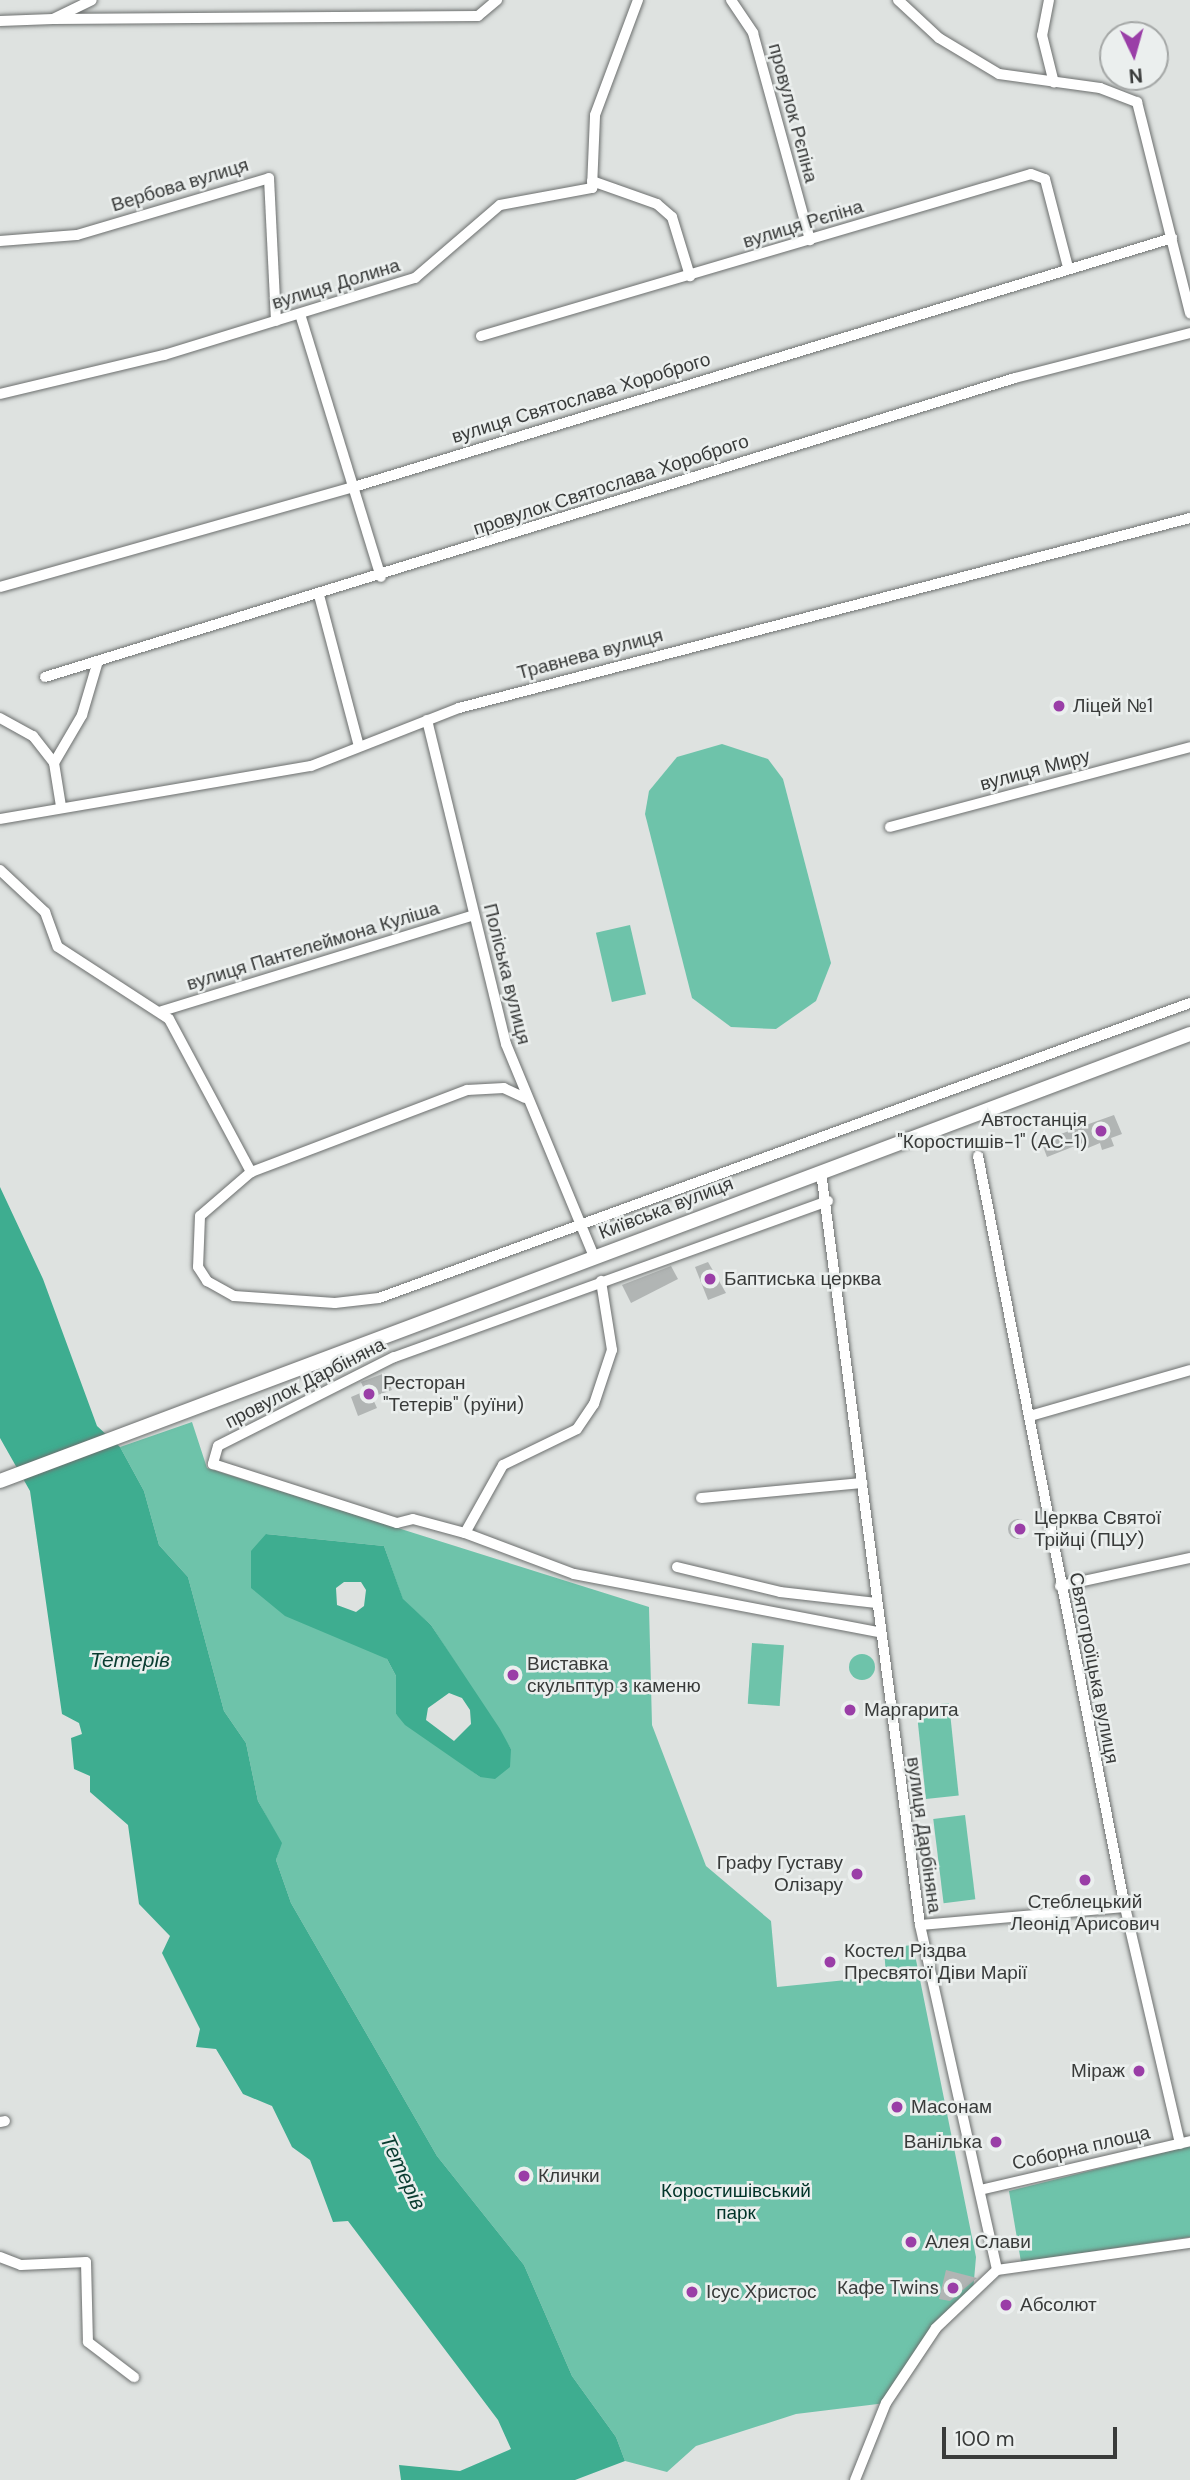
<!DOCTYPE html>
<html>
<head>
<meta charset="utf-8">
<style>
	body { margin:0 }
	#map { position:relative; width:1190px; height:2480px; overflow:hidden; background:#dee2e0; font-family:"DM Sans",sans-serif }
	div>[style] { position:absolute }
	.green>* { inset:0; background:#6ec3aa; transform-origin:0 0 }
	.round { border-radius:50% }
	.water>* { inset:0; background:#3ead90 }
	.building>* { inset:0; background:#b1b5b4 }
	.roads { filter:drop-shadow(0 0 2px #6c6f6e) drop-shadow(0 0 2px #6c6f6e) }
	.minor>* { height:10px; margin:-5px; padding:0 5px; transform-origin:5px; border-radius:5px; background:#fff }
	.secondary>* { height:14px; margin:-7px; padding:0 7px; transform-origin:7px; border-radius:7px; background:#fff }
	.dots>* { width:19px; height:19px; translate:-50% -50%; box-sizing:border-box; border:4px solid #ebefee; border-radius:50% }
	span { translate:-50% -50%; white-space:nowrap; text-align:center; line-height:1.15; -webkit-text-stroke:5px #ebefee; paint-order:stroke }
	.street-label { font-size:19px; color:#393b3a }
	.poi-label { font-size:19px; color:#393b3a }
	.left { translate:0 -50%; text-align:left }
	.right { translate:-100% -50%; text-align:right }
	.park-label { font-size:19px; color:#013429 }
	.water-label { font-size:21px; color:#0a3c30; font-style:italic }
	.north { position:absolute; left:1099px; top:21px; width:70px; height:70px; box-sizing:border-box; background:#ebefee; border:2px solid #a4a7a6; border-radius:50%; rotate:175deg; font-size:19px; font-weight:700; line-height:28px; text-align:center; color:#393b3a }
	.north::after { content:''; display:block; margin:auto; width:24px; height:32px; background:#9a3ea7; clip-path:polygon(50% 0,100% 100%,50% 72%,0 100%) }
	.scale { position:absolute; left:942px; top:2427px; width:175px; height:32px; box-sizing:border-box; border:4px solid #393b3a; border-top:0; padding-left:9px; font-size:21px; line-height:24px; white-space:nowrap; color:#393b3a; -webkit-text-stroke:5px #ebefee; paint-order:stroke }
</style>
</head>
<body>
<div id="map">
	<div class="green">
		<div style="clip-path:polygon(722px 744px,768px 759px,783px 779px,831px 963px,816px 1001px,776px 1029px,731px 1027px,692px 998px,645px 814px,649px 791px,677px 757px)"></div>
		<div style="left:630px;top:925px;width:71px;height:35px;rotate:77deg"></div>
		<div style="clip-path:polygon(evenodd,192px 1422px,207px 1468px,649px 1607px,652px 1725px,706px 1866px,771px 1921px,777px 1987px,886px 1976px,884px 1948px,913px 1945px,976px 2257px,973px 2292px,936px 2328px,886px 2403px,796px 2414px,696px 2446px,667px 2472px,625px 2461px,616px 2437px,572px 2376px,524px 2265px,437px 2156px,291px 1903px,276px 1860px,281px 1843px,258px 1801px,246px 1743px,224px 1711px,188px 1577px,159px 1545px,144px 1491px,120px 1447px,192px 1422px,266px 1534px,384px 1546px,403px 1600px,431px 1625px,511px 1749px,480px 1777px,396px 1714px,396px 1676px,387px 1659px,266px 1534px)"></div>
		<div style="left:752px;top:1643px;width:32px;height:61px;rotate:4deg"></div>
		<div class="round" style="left:849px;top:1654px;width:26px;height:26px"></div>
		<div style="left:949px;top:1703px;width:93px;height:33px;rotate:84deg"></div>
		<div style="left:965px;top:1815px;width:85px;height:32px;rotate:83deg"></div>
		<div style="clip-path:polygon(1190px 2146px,1190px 2237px,1021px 2262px,1009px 2191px)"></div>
	</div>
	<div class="water">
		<div style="clip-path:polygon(0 1187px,43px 1279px,97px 1426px,120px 1447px,144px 1491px,159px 1545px,188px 1577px,224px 1711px,246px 1743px,258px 1801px,282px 1843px,276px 1860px,291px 1903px,437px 2156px,524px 2265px,572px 2376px,616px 2437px,625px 2461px,575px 2480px,401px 2480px,399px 2465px,460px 2471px,511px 2449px,498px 2420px,348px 2221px,333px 2222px,310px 2160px,292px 2147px,272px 2106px,243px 2094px,216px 2049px,196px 2047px,200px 2029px,162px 1953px,170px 1936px,139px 1904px,128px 1825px,90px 1792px,90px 1776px,74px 1769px,71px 1738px,82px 1734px,79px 1723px,62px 1714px,30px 1491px,0 1438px)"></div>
		<div style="clip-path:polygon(evenodd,266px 1534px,384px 1546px,403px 1599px,431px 1625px,500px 1729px,511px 1749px,510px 1767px,495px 1779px,480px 1777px,405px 1725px,396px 1714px,396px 1676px,387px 1659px,285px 1616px,251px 1588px,251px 1551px,266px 1534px,344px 1582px,361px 1582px,366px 1590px,364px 1606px,356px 1612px,337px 1605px,336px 1588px,344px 1582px,266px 1534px,449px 1693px,462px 1698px,470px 1710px,471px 1724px,454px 1741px,426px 1720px,428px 1708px,449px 1693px)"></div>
	</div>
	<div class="building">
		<div style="clip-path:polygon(1114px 1115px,1122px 1134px,1111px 1138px,1114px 1146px,1102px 1150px,1100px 1143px,1088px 1148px,1085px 1142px,1047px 1157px,1041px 1141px)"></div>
		<div style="clip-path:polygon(708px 1262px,726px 1293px,708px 1300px,695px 1267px)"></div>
		<div style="clip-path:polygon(671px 1266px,678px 1279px,631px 1303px,622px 1285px)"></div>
		<div style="clip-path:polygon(385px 1373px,392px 1390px,372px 1397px,377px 1408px,358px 1416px,351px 1397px,365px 1391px,361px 1382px)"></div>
		<div class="round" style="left:1008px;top:1519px;width:20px;height:20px"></div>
		<div style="clip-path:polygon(946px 2270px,977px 2278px,950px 2301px,939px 2299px)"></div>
	</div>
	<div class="roads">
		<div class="minor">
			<div style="left:731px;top:0;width:40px;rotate:56deg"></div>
			<div style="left:753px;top:33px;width:215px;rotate:74.6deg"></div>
			<div style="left:898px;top:0;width:56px;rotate:42.8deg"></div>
			<div style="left:939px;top:38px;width:70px;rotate:31deg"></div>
			<div style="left:999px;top:74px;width:102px;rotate:7.9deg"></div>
			<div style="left:1100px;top:88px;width:40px;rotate:21deg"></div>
			<div style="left:1137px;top:102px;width:218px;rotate:75.9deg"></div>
			<div style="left:1049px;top:0;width:36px;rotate:101deg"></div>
			<div style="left:1042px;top:35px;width:49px;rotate:76deg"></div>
			<div style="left:53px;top:19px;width:425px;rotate:-0.4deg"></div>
			<div style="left:478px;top:16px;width:25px;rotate:-40deg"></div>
			<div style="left:0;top:21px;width:53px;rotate:-2.2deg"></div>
			<div style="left:53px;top:19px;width:43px;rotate:-26deg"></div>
			<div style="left:592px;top:181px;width:69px;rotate:19.5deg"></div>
			<div style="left:657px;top:204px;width:20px;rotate:41deg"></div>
			<div style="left:672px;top:217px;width:62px;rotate:73deg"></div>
			<div style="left:0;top:241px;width:77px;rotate:-4.5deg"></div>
			<div style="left:77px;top:235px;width:200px;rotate:-16.5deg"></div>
			<div style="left:269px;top:178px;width:143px;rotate:87.2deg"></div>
			<div style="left:300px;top:314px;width:275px;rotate:72.9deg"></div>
			<div style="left:481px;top:336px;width:573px;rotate:-16.41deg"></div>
			<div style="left:1031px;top:174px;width:15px;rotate:20deg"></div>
			<div style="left:1045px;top:179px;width:91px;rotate:75.4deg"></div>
			<div style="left:0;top:394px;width:169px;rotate:-13.4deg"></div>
			<div style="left:164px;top:355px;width:263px;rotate:-17.1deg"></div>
			<div style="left:415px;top:278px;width:112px;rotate:-40.7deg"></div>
			<div style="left:500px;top:205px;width:94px;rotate:-10.5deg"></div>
			<div style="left:592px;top:188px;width:73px;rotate:-87.6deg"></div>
			<div style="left:595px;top:115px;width:123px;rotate:-69.5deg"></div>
			<div style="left:0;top:587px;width:371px;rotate:-15.8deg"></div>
			<div style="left:357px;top:486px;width:852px;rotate:-16.92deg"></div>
			<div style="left:319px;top:595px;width:156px;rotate:75.2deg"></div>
			<div style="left:45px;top:677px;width:1015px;rotate:-17.13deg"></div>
			<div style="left:1015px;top:378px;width:181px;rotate:-14.4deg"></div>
			<div style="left:0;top:718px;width:38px;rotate:29deg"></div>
			<div style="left:33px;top:736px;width:34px;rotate:52deg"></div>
			<div style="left:54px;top:763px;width:56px;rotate:-59.7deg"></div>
			<div style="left:82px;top:715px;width:56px;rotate:-73.5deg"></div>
			<div style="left:427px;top:720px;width:333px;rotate:76.3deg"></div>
			<div style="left:506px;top:1044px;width:230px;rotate:67.5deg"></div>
			<div style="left:54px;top:763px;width:44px;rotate:80.8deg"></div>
			<div style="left:0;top:819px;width:315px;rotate:-9.7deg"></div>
			<div style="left:311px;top:766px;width:159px;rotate:-21.4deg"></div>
			<div style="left:459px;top:708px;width:755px;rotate:-14.57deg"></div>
			<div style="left:890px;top:827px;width:310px;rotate:-14.9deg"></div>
			<div style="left:0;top:870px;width:62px;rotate:43deg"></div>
			<div style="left:45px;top:912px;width:37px;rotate:70deg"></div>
			<div style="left:58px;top:947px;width:132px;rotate:33deg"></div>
			<div style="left:169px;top:1019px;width:174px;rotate:61.8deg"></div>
			<div style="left:162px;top:1011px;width:326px;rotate:-17.1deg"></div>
			<div style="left:525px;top:1098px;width:23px;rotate:-155deg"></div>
			<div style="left:504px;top:1088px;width:37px;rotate:177deg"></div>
			<div style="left:467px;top:1090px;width:231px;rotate:159.2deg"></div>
			<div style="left:251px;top:1172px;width:67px;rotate:139.2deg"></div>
			<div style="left:200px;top:1216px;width:51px;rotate:92.2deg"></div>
			<div style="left:198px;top:1267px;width:17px;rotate:57deg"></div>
			<div style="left:207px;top:1281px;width:31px;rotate:29deg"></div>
			<div style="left:234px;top:1296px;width:101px;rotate:4deg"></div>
			<div style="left:335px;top:1303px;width:44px;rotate:-6.5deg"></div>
			<div style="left:379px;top:1298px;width:863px;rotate:-19.99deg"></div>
			<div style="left:978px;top:1156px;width:765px;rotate:78.93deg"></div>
			<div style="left:1125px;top:1907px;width:243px;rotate:76.9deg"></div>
			<div style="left:821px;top:1172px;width:759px;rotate:82.51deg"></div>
			<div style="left:920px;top:1925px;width:353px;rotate:77.4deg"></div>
			<div style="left:828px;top:1201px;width:461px;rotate:160.2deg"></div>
			<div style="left:394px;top:1357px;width:197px;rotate:153.2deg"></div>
			<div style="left:218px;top:1446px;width:19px;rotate:106deg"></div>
			<div style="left:213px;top:1464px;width:193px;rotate:17.8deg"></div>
			<div style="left:397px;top:1523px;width:16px;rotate:-14deg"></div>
			<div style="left:413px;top:1519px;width:54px;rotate:15.1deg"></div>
			<div style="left:465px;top:1533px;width:116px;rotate:20.6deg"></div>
			<div style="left:574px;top:1574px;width:310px;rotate:10.8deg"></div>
			<div style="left:1030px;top:1416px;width:166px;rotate:-16deg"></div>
			<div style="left:701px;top:1498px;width:162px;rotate:-5.3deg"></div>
			<div style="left:465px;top:1533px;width:78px;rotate:-60.8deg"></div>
			<div style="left:503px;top:1465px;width:82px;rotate:-25.9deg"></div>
			<div style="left:577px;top:1429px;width:30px;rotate:-56deg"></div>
			<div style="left:594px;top:1404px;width:57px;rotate:-71.6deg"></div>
			<div style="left:612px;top:1350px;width:70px;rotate:-99.1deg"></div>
			<div style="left:677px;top:1567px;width:106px;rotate:13.6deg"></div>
			<div style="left:780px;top:1592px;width:97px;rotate:6.5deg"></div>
			<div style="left:1060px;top:1586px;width:133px;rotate:-12.2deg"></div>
			<div style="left:920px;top:1925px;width:206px;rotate:-5deg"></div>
			<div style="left:0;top:2122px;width:5px;rotate:-11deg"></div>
			<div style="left:980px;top:2190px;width:216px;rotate:-13.1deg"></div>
			<div style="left:0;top:2257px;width:22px;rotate:21deg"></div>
			<div style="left:21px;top:2265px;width:65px;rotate:-2.6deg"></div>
			<div style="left:86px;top:2262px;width:80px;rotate:88.6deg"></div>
			<div style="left:88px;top:2342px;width:58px;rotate:37.3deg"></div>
			<div style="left:997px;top:2270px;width:195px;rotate:-8deg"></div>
			<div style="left:855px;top:2480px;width:83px;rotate:-68.1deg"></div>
			<div style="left:886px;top:2403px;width:90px;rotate:-56.3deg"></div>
			<div style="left:936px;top:2328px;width:84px;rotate:-43.6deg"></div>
		</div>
		<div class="secondary">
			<div style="left:0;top:1481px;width:1271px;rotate:-20.59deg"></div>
		</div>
	</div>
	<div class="dots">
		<div style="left:1059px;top:706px;background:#9a3ea7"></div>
		<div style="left:1101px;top:1131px;background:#9a3ea7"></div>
		<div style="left:710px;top:1279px;background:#9a3ea7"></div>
		<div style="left:369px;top:1394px;background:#9a3ea7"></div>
		<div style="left:1020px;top:1529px;background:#9a3ea7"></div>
		<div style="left:513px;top:1675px;background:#9a3ea7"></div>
		<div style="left:850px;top:1710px;background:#9a3ea7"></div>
		<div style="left:857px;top:1874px;background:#9a3ea7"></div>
		<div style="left:1085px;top:1880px;background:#9a3ea7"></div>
		<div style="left:830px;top:1962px;background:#9a3ea7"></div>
		<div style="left:1139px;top:2071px;background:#9a3ea7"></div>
		<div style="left:897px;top:2107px;background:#9a3ea7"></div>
		<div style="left:996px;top:2142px;background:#9a3ea7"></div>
		<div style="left:524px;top:2176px;background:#9a3ea7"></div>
		<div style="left:911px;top:2242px;background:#9a3ea7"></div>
		<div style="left:953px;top:2288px;background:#9a3ea7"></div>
		<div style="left:692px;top:2292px;background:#9a3ea7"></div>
		<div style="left:1006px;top:2305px;background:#9a3ea7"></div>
	</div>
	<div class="street-label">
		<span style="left:793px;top:113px;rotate:75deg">провулок Рєпіна</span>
		<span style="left:180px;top:185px;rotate:-17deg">Вербова вулиця</span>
		<span style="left:803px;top:224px;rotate:-17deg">вулиця Рєпіна</span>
		<span style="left:336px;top:284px;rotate:-17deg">вулиця Долина</span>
		<span style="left:581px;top:398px;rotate:-17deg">вулиця Святослава Хороброго</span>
		<span style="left:611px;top:485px;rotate:-18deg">провулок Святослава Хороброго</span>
		<span style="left:590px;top:654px;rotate:-15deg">Травнева вулиця</span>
		<span style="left:1035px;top:770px;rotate:-15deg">вулиця Миру</span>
		<span style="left:313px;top:946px;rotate:-17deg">вулиця Пантелеймона Куліша</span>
		<span style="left:507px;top:974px;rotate:76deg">Поліська вулиця</span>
		<span style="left:666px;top:1208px;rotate:-21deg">Київська вулиця</span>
		<span style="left:305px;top:1383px;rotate:-27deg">провулок Дарбіняна</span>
		<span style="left:1094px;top:1668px;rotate:79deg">Святотроїцька вулиця</span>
		<span style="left:924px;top:1835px;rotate:82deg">вулиця Дарбіняна</span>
		<span style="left:1081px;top:2148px;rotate:-13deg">Соборна площа</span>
	</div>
	<div class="poi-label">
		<span class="left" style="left:1073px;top:706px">Ліцей №1</span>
		<span class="right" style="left:1087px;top:1131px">Автостанція<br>"Коростишів-1" (АС-1)</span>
		<span class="left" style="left:724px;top:1279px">Баптиська церква</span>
		<span class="left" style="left:383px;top:1394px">Ресторан<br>"Тетерів" (руїни)</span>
		<span class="left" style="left:1034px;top:1529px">Церква Святої<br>Трійці (ПЦУ)</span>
		<span class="left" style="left:527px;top:1675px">Виставка<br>скульптур з каменю</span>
		<span class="left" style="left:864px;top:1710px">Маргарита</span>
		<span class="right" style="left:843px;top:1874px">Графу Густаву<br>Олізару</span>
		<span style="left:1085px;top:1913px">Стеблецький<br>Леонід Арисович</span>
		<span class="left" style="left:844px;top:1962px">Костел Різдва<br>Пресвятої Діви Марії</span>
		<span class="right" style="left:1125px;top:2071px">Міраж</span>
		<span class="left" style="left:911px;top:2107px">Масонам</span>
		<span class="right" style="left:982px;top:2142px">Ванілька</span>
		<span class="left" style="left:538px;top:2176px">Клички</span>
		<span class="left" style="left:925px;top:2242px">Алея Слави</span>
		<span class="right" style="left:939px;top:2288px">Кафе Twins</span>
		<span class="left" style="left:706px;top:2292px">Ісус Христос</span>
		<span class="left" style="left:1020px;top:2305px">Абсолют</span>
	</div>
	<div class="park-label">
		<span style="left:736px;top:2202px">Коростишівський<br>парк</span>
	</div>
	<div class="water-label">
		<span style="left:130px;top:1660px">Тетерів</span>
		<span style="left:403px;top:2172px;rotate:65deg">Тетерів</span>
	</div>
	<div class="north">N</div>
	<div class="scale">100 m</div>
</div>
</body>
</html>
